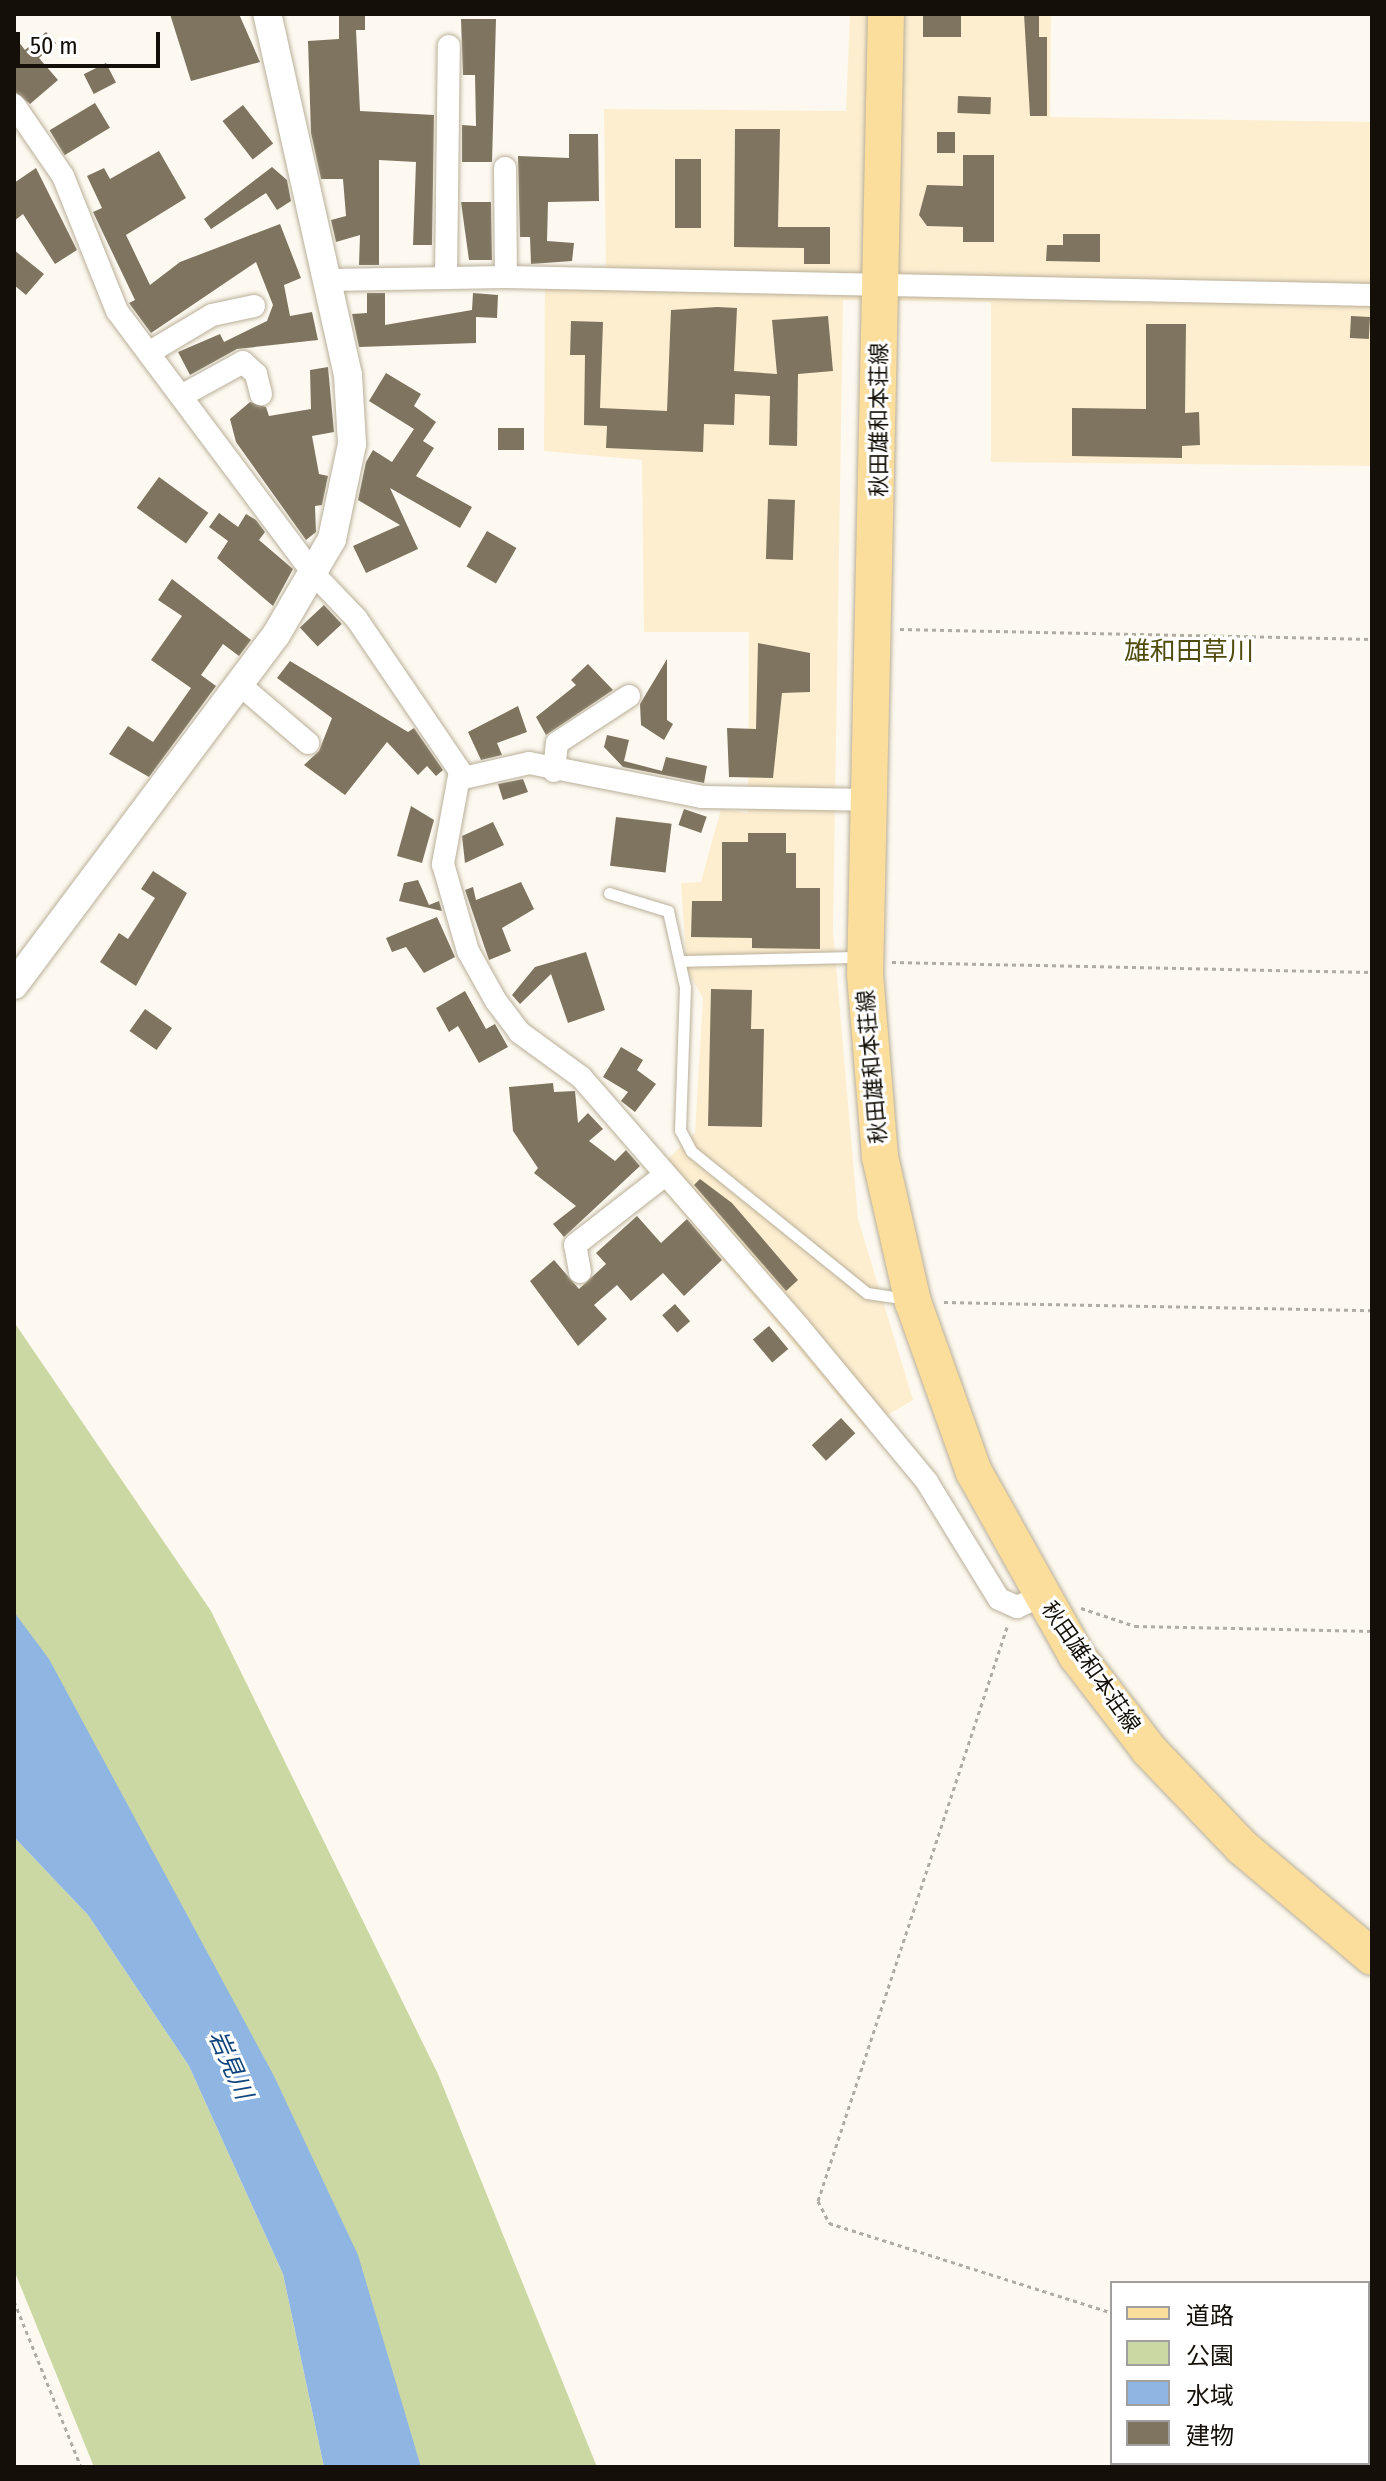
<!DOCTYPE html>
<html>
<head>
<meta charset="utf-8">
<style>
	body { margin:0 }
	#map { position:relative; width:1386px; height:2481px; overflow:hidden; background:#fdf9f0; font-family:"Fira Sans Condensed","Noto Sans JP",sans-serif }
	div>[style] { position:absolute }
	.built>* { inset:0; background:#fdeed0 }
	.green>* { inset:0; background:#ccd8a4 }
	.water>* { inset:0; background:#8fb5e3 }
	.building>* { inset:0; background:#7e745f; transform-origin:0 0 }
	.path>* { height:3px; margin-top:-1.5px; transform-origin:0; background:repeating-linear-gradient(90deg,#b0aca4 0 4px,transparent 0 8px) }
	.roads { filter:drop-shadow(0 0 2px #b9af99) drop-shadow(0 0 2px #b9af99) }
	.service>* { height:11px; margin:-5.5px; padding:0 5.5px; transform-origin:5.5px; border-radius:5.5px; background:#fff }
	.minor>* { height:22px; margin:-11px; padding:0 11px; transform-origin:11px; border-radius:11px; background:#fff }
	.tertiary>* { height:28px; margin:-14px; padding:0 14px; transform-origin:14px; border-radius:14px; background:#fff }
	.primary>* { height:36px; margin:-18px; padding:0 18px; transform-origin:18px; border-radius:18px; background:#fbdd9c }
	span { translate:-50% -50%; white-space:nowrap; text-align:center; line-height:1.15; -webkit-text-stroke:6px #fff; paint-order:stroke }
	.street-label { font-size:22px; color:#141009 }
	.water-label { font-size:24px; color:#0f457c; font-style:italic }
	.quarter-label { font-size:26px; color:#4f4c0d }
	.frame { position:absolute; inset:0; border:16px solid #141009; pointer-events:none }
	.legend { position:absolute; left:1110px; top:2281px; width:260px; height:184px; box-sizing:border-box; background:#fff; border:2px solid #a19f9d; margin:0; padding:10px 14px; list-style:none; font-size:24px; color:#141009 }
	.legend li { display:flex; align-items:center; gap:16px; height:40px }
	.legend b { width:40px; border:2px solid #a19f9d }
	.scale { position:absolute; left:16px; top:32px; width:144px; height:36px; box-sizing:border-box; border:4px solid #141009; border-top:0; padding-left:10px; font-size:24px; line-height:28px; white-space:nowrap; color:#141009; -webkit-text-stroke:6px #fff; paint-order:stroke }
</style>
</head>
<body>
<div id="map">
	<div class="built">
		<div style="clip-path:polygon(850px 14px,1051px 14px,1050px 117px,1372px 122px,1372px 466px,991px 462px,991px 302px,843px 300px,833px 931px,858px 1219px,913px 1400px,865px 1428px,651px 1175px,695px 1133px,703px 998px,687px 970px,681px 883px,701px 882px,721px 809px,748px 813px,749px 632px,644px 632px,642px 460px,544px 451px,545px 273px,606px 273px,604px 109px,846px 111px)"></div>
	</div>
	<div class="green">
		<div style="clip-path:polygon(14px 1322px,211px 1611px,438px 2074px,597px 2467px,417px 2467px,14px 1612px)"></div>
		<div style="clip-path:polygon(14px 1837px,88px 1915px,189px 2066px,283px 2274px,324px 2467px,94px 2467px,14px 2270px)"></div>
	</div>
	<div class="water">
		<div style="clip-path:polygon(14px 1612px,49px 1659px,274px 2076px,358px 2255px,421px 2467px,324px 2467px,283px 2274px,189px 2066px,88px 1915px,14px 1837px)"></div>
	</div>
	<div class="building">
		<div style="clip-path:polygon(170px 14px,239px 14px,260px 62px,191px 81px)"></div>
		<div style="clip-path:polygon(339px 14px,365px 14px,365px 30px,356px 30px,360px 111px,434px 115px,432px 245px,413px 245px,416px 162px,379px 160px,379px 265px,359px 265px,360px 235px,336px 242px,331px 220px,346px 216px,343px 179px,321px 179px,311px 133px,308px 41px,339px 39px)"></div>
		<div style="left:923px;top:14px;width:38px;height:23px"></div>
		<div style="clip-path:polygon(1024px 14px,1039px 14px,1039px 37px,1047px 37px,1047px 116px,1030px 116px)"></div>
		<div style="clip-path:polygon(461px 19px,496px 19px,492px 162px,462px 162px,462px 125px,476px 126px,475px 75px,463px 75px)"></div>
		<div style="clip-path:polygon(46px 32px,56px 43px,39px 58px,58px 80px,30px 104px,14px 91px,14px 36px,25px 50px)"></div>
		<div style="left:106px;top:63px;width:22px;height:25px;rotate:63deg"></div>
		<div style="left:958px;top:96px;width:33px;height:17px;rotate:2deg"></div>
		<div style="left:95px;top:103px;width:29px;height:53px;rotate:59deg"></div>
		<div style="left:243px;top:105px;width:49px;height:26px;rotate:52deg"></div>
		<div style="clip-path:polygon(735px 129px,780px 129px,778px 227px,830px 227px,830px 264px,804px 264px,804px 248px,734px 247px)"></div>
		<div style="left:937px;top:132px;width:18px;height:21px"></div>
		<div style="clip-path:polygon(569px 134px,598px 134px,599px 201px,548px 202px,547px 241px,574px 243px,572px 261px,531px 264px,530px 237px,520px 237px,518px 156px,569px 158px)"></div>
		<div style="clip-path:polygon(159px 151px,186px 198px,126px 235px,150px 285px,180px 262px,280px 224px,301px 278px,284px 285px,290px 316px,312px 312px,318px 340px,237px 349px,190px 375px,178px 352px,220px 334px,224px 342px,267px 321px,273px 305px,256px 262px,151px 333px,129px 303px,135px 300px,93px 212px,102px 208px,87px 176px,104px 168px,110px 179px)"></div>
		<div style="clip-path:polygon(963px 155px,994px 155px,994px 242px,963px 242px,963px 227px,927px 226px,919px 215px,927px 185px,963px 186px)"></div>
		<div style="left:675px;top:159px;width:26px;height:69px"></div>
		<div style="clip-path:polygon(272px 167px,287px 180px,291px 201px,277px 210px,266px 193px,211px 229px,204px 219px)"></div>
		<div style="clip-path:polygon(36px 168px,77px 250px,55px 264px,23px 214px,14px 221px,14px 183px)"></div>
		<div style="clip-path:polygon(461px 202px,491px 202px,492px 260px,469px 260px)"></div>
		<div style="clip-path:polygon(1063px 234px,1100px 234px,1100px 262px,1046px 261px,1047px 245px,1063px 245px)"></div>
		<div style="clip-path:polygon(14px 250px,44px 274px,26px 295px,14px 285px)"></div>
		<div style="clip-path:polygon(367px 293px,385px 293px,385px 325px,472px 310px,473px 293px,498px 295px,497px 318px,476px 317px,476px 343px,359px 347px,352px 314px,367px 313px)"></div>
		<div style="clip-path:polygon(717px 307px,737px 308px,734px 371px,777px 374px,772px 320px,828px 316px,833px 371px,798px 374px,797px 446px,769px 445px,770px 396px,735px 394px,734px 425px,704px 424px,703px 452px,606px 448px,607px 426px,584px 425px,585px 355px,570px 355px,571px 321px,603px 322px,600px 408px,667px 411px,671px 310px)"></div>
		<div style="left:1351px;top:316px;width:19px;height:22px;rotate:3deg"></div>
		<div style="clip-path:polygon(1146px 324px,1186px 324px,1185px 413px,1199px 412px,1200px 445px,1182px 446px,1182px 458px,1072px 456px,1072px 408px,1146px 409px)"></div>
		<div style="clip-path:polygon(328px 367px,334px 432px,312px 436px,319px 474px,328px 476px,322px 505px,315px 506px,316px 532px,306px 540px,236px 442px,230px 419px,250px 402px,266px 407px,269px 416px,311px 409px,310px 370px)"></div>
		<div style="clip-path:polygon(386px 373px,421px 394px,414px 406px,436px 422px,423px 441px,434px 448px,416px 476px,472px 507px,460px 528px,390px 488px,418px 549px,366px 573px,353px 546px,400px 525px,358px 500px,366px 462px,373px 450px,392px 462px,414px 429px,369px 401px)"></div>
		<div style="left:498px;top:428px;width:26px;height:22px"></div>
		<div style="left:159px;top:477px;width:61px;height:38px;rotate:36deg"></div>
		<div style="left:768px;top:499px;width:27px;height:60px;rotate:2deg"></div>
		<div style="clip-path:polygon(219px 513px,238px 527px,246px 514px,256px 520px,265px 532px,259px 540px,293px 569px,273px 606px,217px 558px,228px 541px,209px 527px)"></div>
		<div style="left:487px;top:531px;width:34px;height:41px;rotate:30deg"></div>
		<div style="clip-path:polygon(172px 579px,251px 640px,239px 656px,223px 644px,201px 675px,216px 686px,149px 777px,109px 754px,128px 726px,153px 742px,191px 688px,151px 660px,182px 616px,158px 600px)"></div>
		<div style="left:324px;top:605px;width:26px;height:33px;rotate:47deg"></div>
		<div style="clip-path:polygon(758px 643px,810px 653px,810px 692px,782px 693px,773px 778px,729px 777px,727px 728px,756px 729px)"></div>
		<div style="clip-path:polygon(667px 659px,667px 720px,673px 724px,664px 740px,641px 725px,640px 704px)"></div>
		<div style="clip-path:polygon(290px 661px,408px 732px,414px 728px,443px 770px,436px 776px,427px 766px,418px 775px,387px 742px,345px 795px,304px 765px,319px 751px,332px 718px,277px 678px)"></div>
		<div style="clip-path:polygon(588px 664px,613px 690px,546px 735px,536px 717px,576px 685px,571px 680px)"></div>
		<div style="clip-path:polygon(518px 706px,527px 732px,497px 743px,502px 755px,481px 760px,468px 732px)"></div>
		<div style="clip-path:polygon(607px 735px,629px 740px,624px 761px,662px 771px,666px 757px,707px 766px,704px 783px,623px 767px,604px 747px)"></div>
		<div style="clip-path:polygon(523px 779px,528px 792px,503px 800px,498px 784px)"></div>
		<div style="clip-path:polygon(411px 806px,434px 820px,422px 863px,397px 856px)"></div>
		<div style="left:684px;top:809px;width:24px;height:17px;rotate:19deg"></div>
		<div style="left:616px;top:817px;width:56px;height:49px;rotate:7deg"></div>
		<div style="clip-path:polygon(493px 822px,504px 845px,465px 863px,462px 836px)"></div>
		<div style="clip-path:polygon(748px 833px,786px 833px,786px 853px,796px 853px,796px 888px,820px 888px,820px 949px,752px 948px,752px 938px,691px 937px,692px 901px,722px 901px,722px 842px,748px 842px)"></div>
		<div style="clip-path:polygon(153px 871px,187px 893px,136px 986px,100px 962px,119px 933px,128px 939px,155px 898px,141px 889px)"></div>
		<div style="clip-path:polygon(418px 880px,429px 905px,439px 901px,442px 911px,399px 901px,404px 883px)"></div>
		<div style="clip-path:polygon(521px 882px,534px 909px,502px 928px,511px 951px,489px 960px,465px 890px,473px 887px,476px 900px)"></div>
		<div style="clip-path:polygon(437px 917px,455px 957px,424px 973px,406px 947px,392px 952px,386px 938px)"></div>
		<div style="clip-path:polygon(586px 952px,605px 1010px,568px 1023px,551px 974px,520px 1004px,512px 995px,535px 967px)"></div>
		<div style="clip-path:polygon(711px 989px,752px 990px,751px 1029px,764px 1029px,762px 1127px,708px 1126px)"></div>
		<div style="clip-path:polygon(465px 991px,486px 1029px,495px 1024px,508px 1047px,479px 1063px,458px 1026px,449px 1032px,436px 1008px)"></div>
		<div style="left:145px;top:1009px;width:33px;height:27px;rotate:35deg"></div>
		<div style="clip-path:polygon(621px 1047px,643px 1060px,637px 1070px,656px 1084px,635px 1112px,621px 1101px,628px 1092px,603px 1077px)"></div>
		<div style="clip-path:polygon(553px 1083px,554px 1092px,575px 1091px,578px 1123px,588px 1113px,603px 1129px,589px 1141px,615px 1161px,626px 1150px,640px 1166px,564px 1237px,553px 1224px,576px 1206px,534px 1173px,538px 1168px,513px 1131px,509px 1087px)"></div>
		<div style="clip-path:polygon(700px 1179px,732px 1203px,798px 1280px,786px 1291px,694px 1185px)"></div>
		<div style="clip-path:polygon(637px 1216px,661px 1243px,687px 1219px,722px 1260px,684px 1296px,663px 1273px,631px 1301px,617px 1285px,594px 1305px,607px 1319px,578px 1346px,530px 1281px,554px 1260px,579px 1289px,606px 1264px,596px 1253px)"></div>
		<div style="left:675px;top:1304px;width:23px;height:17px;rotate:49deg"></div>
		<div style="left:769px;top:1326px;width:30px;height:21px;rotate:50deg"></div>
		<div style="left:841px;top:1418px;width:21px;height:40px;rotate:47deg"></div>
	</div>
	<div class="path">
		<div style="left:900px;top:629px;width:472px;rotate:1.2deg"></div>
		<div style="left:892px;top:962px;width:480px;rotate:1.2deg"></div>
		<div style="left:944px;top:1302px;width:428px;rotate:1.1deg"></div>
		<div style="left:1081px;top:1608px;width:57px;rotate:18.4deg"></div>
		<div style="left:1135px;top:1626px;width:237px;rotate:1.2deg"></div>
		<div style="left:1007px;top:1627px;width:604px;rotate:108.23deg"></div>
		<div style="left:818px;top:2201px;width:25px;rotate:63deg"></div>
		<div style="left:829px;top:2223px;width:297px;rotate:17.6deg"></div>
		<div style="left:14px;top:2301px;width:179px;rotate:68deg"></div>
		<div style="left:1368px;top:2394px;width:4px;rotate:14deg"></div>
	</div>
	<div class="roads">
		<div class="service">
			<div style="left:609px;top:893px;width:62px;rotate:17deg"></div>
			<div style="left:668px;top:911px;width:78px;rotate:77.4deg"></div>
			<div style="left:685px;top:987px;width:143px;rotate:92deg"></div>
			<div style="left:680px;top:1130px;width:24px;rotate:62deg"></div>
			<div style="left:691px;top:1151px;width:226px;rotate:38.9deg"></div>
			<div style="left:867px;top:1293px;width:40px;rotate:8.5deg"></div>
			<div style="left:680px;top:961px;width:179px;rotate:-1.3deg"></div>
		</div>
		<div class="minor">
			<div style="left:14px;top:105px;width:86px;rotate:55.4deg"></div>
			<div style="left:63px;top:176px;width:145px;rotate:68.2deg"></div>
			<div style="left:117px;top:311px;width:327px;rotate:53.2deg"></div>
			<div style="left:313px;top:573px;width:62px;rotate:46.3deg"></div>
			<div style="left:356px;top:618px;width:185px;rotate:55.8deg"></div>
			<div style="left:460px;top:771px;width:95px;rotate:100.4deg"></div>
			<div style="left:443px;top:864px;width:91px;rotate:74deg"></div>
			<div style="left:468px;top:951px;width:57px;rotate:60.8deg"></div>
			<div style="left:496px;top:1001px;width:39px;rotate:53deg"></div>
			<div style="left:519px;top:1032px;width:77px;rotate:36deg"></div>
			<div style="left:581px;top:1077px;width:332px;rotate:48.9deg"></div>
			<div style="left:799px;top:1327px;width:201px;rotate:50.4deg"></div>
			<div style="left:927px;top:1482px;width:137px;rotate:58.4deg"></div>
			<div style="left:999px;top:1599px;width:20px;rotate:24deg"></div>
			<div style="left:1017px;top:1607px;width:27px;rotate:-24deg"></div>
			<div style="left:505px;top:168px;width:109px;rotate:89.5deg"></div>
			<div style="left:446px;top:277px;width:231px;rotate:-89.3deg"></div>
			<div style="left:329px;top:280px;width:177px;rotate:-1deg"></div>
			<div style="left:506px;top:277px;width:866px;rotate:1.19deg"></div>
			<div style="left:150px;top:352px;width:72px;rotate:-30.8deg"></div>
			<div style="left:212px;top:315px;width:43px;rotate:-12.1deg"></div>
			<div style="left:183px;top:395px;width:68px;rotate:-28.8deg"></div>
			<div style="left:243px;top:362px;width:18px;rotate:43deg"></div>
			<div style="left:256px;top:374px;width:21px;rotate:76deg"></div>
			<div style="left:239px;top:684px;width:91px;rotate:40.5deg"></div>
			<div style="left:554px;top:771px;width:28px;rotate:-84deg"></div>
			<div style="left:557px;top:743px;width:86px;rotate:-33.1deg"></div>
			<div style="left:459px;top:779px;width:72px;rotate:-12.9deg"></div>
			<div style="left:529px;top:763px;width:176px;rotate:11.1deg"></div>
			<div style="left:702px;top:797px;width:168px;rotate:1deg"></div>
			<div style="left:580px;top:1272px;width:27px;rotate:-100deg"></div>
			<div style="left:575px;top:1245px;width:114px;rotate:-37.9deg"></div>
		</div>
		<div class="tertiary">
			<div style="left:14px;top:985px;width:437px;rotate:-53.2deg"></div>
			<div style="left:276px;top:635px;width:111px;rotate:-59.7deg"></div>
			<div style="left:332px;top:539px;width:97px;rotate:-78.1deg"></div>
			<div style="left:352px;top:444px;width:69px;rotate:-93.3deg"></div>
			<div style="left:348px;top:375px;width:370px;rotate:-102.6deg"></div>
		</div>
		<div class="primary">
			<div style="left:886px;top:14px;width:960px;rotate:91.25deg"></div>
			<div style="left:865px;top:974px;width:184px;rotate:85.3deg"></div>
			<div style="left:880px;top:1157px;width:149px;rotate:77.2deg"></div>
			<div style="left:913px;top:1302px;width:181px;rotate:70.3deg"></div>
			<div style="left:974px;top:1472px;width:211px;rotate:60.8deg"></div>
			<div style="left:1077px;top:1656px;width:118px;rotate:52.5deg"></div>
			<div style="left:1149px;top:1750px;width:134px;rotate:46.2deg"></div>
			<div style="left:1242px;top:1847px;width:170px;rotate:40.2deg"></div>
		</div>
	</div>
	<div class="street-label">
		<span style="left:879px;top:420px;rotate:-90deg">秋田雄和本荘線</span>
		<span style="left:872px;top:1067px;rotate:-95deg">秋田雄和本荘線</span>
		<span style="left:1091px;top:1667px;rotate:55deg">秋田雄和本荘線</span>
	</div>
	<div class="water-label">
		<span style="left:230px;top:2065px;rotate:66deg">岩見川</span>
	</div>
	<div class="quarter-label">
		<span style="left:1189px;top:652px">雄和田草川</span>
	</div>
	<div class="frame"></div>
	<ul class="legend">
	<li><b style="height:10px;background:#fbdd9c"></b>道路</li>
	<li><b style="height:22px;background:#ccd8a4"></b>公園</li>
	<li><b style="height:22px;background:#8fb5e3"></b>水域</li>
	<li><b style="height:22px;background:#7e745f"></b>建物</li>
	</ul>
	<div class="scale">50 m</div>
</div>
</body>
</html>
